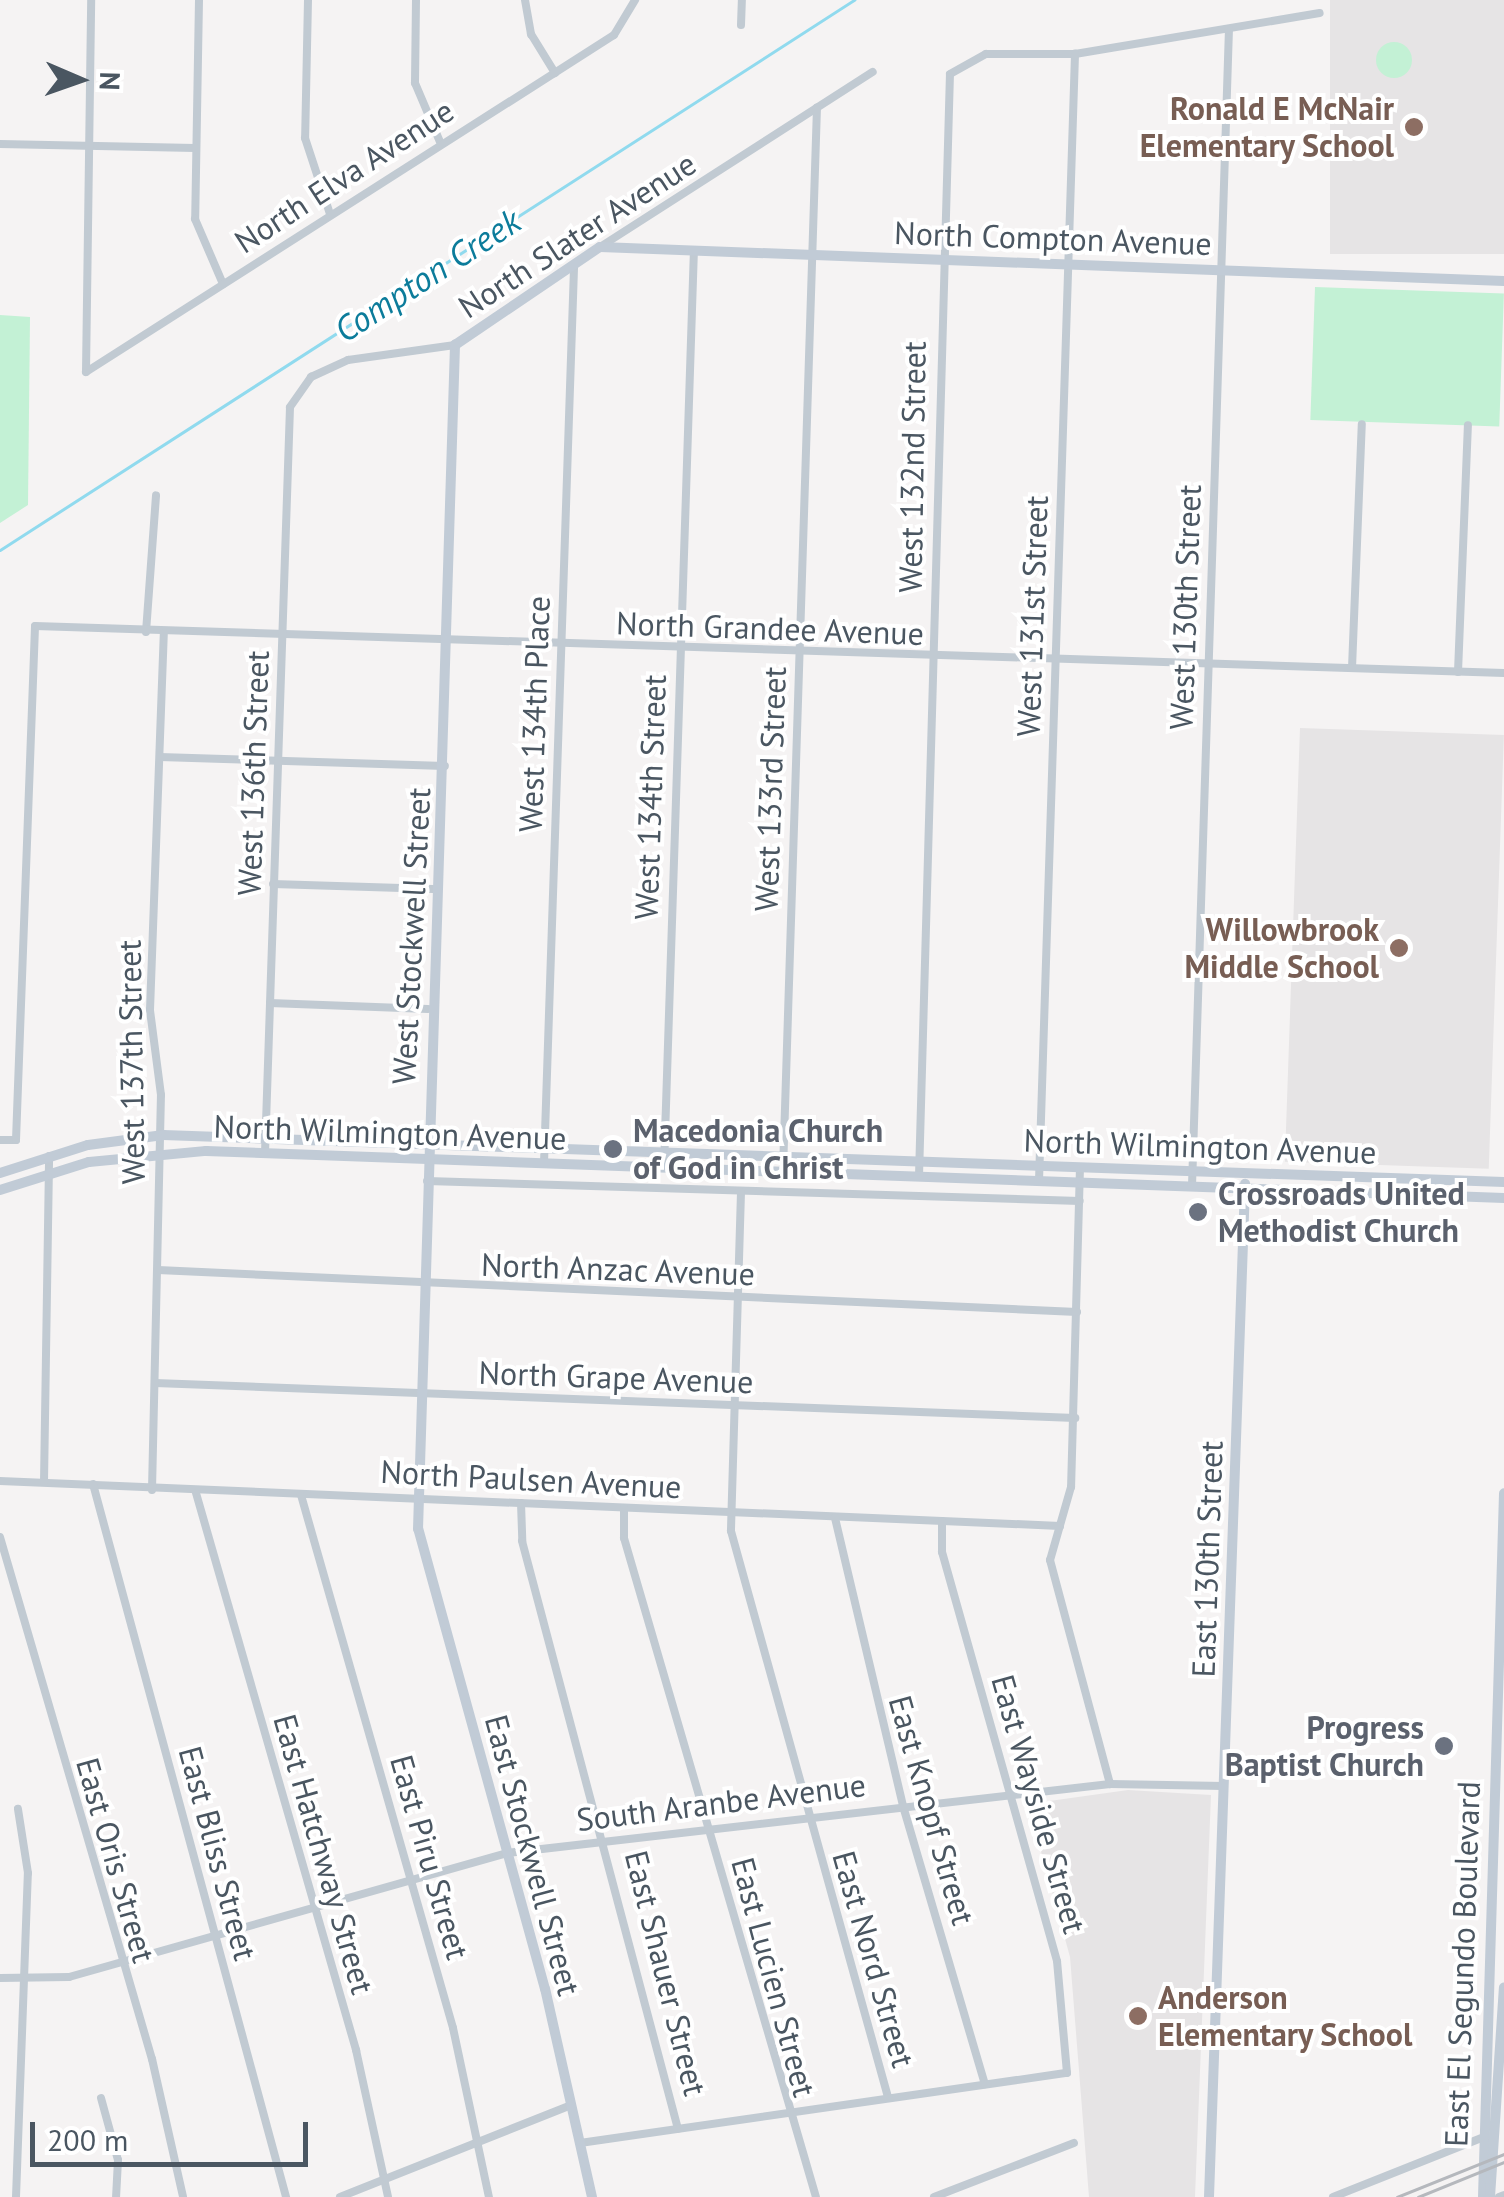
<!DOCTYPE html>
<html>
<head>
<meta charset="utf-8">
<style>
	body { margin:0 }
	#map { position:relative; width:1504px; height:2197px; overflow:hidden; background:#f5f3f3; font-family:"PT Sans",sans-serif }
	div>[style] { position:absolute }
	.education>* { inset:0; background:#e6e4e5; transform-origin:0 0 }
	.green>* { inset:0; background:#c3f1d5; transform-origin:0 0 }
	.round { border-radius:50% }
	.stream>* { height:2.5px; margin:-1.25px; padding:0 1.25px; transform-origin:1.25px; border-radius:1.25px; background:#90daee }
	.street>* { height:8px; margin:-4px; padding:0 4px; transform-origin:4px; border-radius:4px; background:#c1cad2 }
	.secondary>* { height:10px; margin:-5px; padding:0 5px; transform-origin:5px; border-radius:5px; background:#c1cbd6 }
	.tram>* { height:2.5px; margin:-1.25px; padding:0 1.25px; transform-origin:1.25px; border-radius:1.25px; background:#b5b8bd }
	.rail>* { height:2.5px; margin:-1.25px; padding:0 1.25px; transform-origin:1.25px; border-radius:1.25px; background:#b5b8bd }
	.dots>* { width:28px; height:28px; translate:-50% -50%; box-sizing:border-box; border:5px solid #fff; border-radius:50% }
	span { translate:-50% -50%; white-space:nowrap; text-align:center; line-height:1.15; -webkit-text-stroke:8px #fff; paint-order:stroke }
	.education-label { font-size:32px; color:#785e54; font-weight:700 }
	.right { translate:-100% -50%; text-align:right }
	.left { translate:0 -50%; text-align:left }
	.street-label { font-size:32px; color:#4a5661 }
	.worship-label { font-size:32px; color:#5b616d; font-weight:700 }
	.water-label { font-size:35px; color:#0c7c9b; font-style:italic }
	.north { position:absolute; left:30px; top:30px; width:100px; height:100px; -webkit-text-stroke:8px #fff; paint-order:stroke; rotate:92deg; font-size:28px; font-weight:700; line-height:40px; text-align:center; color:#4a5661 }
	.north::after { content:''; display:block; margin:auto; width:35px; height:45px; background:#4a5661; clip-path:polygon(50% 0,100% 100%,50% 72%,0 100%) }
	.scale { position:absolute; left:30px; top:2122px; width:278px; height:45px; box-sizing:border-box; border:5px solid #4a5661; border-top:0; padding-left:12px; font-size:30px; line-height:35px; white-space:nowrap; color:#4a5661; -webkit-text-stroke:8px #fff; paint-order:stroke }
</style>
</head>
<body>
<div id="map">
	<div class="education">
		<div style="left:1330px;top:0;width:174px;height:254px"></div>
		<div style="left:1300px;top:728px;width:204px;height:434px;rotate:2deg"></div>
		<div style="clip-path:polygon(1128px 1790px,1211px 1795px,1195px 2197px,1089px 2197px,1070px 1957px,1028px 1804px)"></div>
	</div>
	<div class="green">
		<div class="round" style="left:1376px;top:42px;width:36px;height:36px"></div>
		<div style="left:1315px;top:287px;width:189px;height:133px;rotate:2deg"></div>
		<div style="clip-path:polygon(0 315px,30px 317px,28px 505px,0 523px)"></div>
	</div>
	<div class="stream">
		<div style="left:0;top:550px;width:1016px;rotate:-32.78deg"></div>
	</div>
	<div class="street">
		<div style="left:199px;top:0;width:219px;rotate:91deg"></div>
		<div style="left:195px;top:219px;width:71px;rotate:66.7deg"></div>
		<div style="left:308px;top:0;width:138px;rotate:91.2deg"></div>
		<div style="left:305px;top:138px;width:80px;rotate:71.8deg"></div>
		<div style="left:416px;top:0;width:83px;rotate:90.7deg"></div>
		<div style="left:415px;top:83px;width:64px;rotate:67deg"></div>
		<div style="left:525px;top:0;width:35px;rotate:80deg"></div>
		<div style="left:531px;top:34px;width:46px;rotate:58.4deg"></div>
		<div style="left:741px;top:25px;width:25px;rotate:-88deg"></div>
		<div style="left:0;top:144px;width:195px;rotate:1.2deg"></div>
		<div style="left:600px;top:247px;width:324px;rotate:-32.7deg"></div>
		<div style="left:86px;top:372px;width:626px;rotate:-32.55deg"></div>
		<div style="left:614px;top:35px;width:41px;rotate:-59deg"></div>
		<div style="left:86px;top:372px;width:372px;rotate:-89.2deg"></div>
		<div style="left:146px;top:632px;width:137px;rotate:-85.8deg"></div>
		<div style="left:1352px;top:668px;width:244px;rotate:-87.7deg"></div>
		<div style="left:1458px;top:672px;width:247px;rotate:-87.7deg"></div>
		<div style="left:160px;top:757px;width:285px;rotate:1.8deg"></div>
		<div style="left:273px;top:884px;width:160px;rotate:1.8deg"></div>
		<div style="left:270px;top:1003px;width:158px;rotate:2.2deg"></div>
		<div style="left:0;top:1140px;width:16px"></div>
		<div style="left:16px;top:1140px;width:514px;rotate:-87.88deg"></div>
		<div style="left:35px;top:626px;width:1470px;rotate:1.83deg"></div>
		<div style="left:265px;top:1153px;width:746px;rotate:-88.08deg"></div>
		<div style="left:290px;top:407px;width:37px;rotate:-55deg"></div>
		<div style="left:311px;top:377px;width:41px;rotate:-24.7deg"></div>
		<div style="left:348px;top:360px;width:108px;rotate:-8deg"></div>
		<div style="left:544px;top:1163px;width:898px;rotate:-88.08deg"></div>
		<div style="left:664px;top:1167px;width:917px;rotate:-88.13deg"></div>
		<div style="left:1080px;top:1167px;width:320px;rotate:91.6deg"></div>
		<div style="left:1071px;top:1487px;width:76px;rotate:106deg"></div>
		<div style="left:1050px;top:1560px;width:232px;rotate:75deg"></div>
		<div style="left:783px;top:1171px;width:1064px;rotate:-88.17deg"></div>
		<div style="left:919px;top:1176px;width:1102px;rotate:-88.39deg"></div>
		<div style="left:950px;top:74px;width:41px;rotate:-29.1deg"></div>
		<div style="left:986px;top:54px;width:89px"></div>
		<div style="left:1075px;top:54px;width:248px;rotate:-9.5deg"></div>
		<div style="left:427px;top:1181px;width:653px;rotate:1.75deg"></div>
		<div style="left:1039px;top:1181px;width:1128px;rotate:-88.17deg"></div>
		<div style="left:1192px;top:1186px;width:1157px;rotate:-88.17deg"></div>
		<div style="left:741px;top:1192px;width:339px;rotate:91.7deg"></div>
		<div style="left:731px;top:1531px;width:587px;rotate:74.5deg"></div>
		<div style="left:158px;top:1270px;width:920px;rotate:2.62deg"></div>
		<div style="left:155px;top:1383px;width:921px;rotate:2.18deg"></div>
		<div style="left:0;top:1481px;width:1061px;rotate:2.43deg"></div>
		<div style="left:44px;top:1482px;width:326px;rotate:-89.1deg"></div>
		<div style="left:93px;top:1484px;width:739px;rotate:74.85deg"></div>
		<div style="left:152px;top:1490px;width:395px;rotate:-88.7deg"></div>
		<div style="left:161px;top:1095px;width:86px;rotate:-97.4deg"></div>
		<div style="left:150px;top:1010px;width:377px;rotate:-87.9deg"></div>
		<div style="left:196px;top:1493px;width:580px;rotate:73.97deg"></div>
		<div style="left:356px;top:2050px;width:150px;rotate:77.7deg"></div>
		<div style="left:301px;top:1495px;width:554px;rotate:74.08deg"></div>
		<div style="left:453px;top:2028px;width:173px;rotate:78deg"></div>
		<div style="left:521px;top:1503px;width:38px;rotate:88deg"></div>
		<div style="left:522px;top:1541px;width:608px;rotate:75.14deg"></div>
		<div style="left:624px;top:1508px;width:30px;rotate:90deg"></div>
		<div style="left:624px;top:1538px;width:686px;rotate:73.76deg"></div>
		<div style="left:835px;top:1518px;width:296px;rotate:76.7deg"></div>
		<div style="left:903px;top:1806px;width:290px;rotate:73.6deg"></div>
		<div style="left:0;top:1537px;width:544px;rotate:73.77deg"></div>
		<div style="left:152px;top:2059px;width:141px;rotate:77.3deg"></div>
		<div style="left:0;top:1978px;width:69px;rotate:-0.8deg"></div>
		<div style="left:69px;top:1977px;width:455px;rotate:-15.8deg"></div>
		<div style="left:507px;top:1853px;width:607px;rotate:-6.53deg"></div>
		<div style="left:1110px;top:1784px;width:114px;rotate:1deg"></div>
		<div style="left:101px;top:2098px;width:64px;rotate:74.7deg"></div>
		<div style="left:118px;top:2160px;width:37px;rotate:93deg"></div>
		<div style="left:580px;top:2143px;width:492px;rotate:-8.2deg"></div>
		<div style="left:1067px;top:2073px;width:112px;rotate:-95.1deg"></div>
		<div style="left:1057px;top:1961px;width:425px;rotate:-105.7deg"></div>
		<div style="left:942px;top:1552px;width:31px;rotate:-90deg"></div>
		<div style="left:16px;top:2197px;width:324px;rotate:-87.9deg"></div>
		<div style="left:28px;top:1873px;width:65px;rotate:-98.9deg"></div>
		<div style="left:340px;top:2197px;width:249px;rotate:-21.7deg"></div>
		<div style="left:934px;top:2197px;width:150px;rotate:-21.1deg"></div>
		<div style="left:1333px;top:2197px;width:159px;rotate:-21.7deg"></div>
		<div style="left:1499px;top:2197px;width:5px;rotate:-22deg"></div>
	</div>
	<div class="secondary">
		<div style="left:0;top:1173px;width:92px;rotate:-17.7deg"></div>
		<div style="left:88px;top:1145px;width:76px;rotate:-7.6deg"></div>
		<div style="left:163px;top:1135px;width:1342px;rotate:2.01deg"></div>
		<div style="left:0;top:1190px;width:93px;rotate:-17.5deg"></div>
		<div style="left:89px;top:1162px;width:118px;rotate:-5.4deg"></div>
		<div style="left:206px;top:1151px;width:1299px;rotate:2.07deg"></div>
		<div style="left:592px;top:2197px;width:213px;rotate:-102.7deg"></div>
		<div style="left:545px;top:1989px;width:477px;rotate:-105.4deg"></div>
		<div style="left:418px;top:1529px;width:1185px;rotate:-88.21deg"></div>
		<div style="left:455px;top:345px;width:175px;rotate:-34.1deg"></div>
		<div style="left:600px;top:247px;width:905px;rotate:2.15deg"></div>
		<div style="left:1209px;top:2197px;width:1014px;rotate:-87.96deg"></div>
		<div style="left:1483px;top:2197px;width:704px;rotate:-88.29deg"></div>
		<div style="left:1490px;top:2197px;width:210px;rotate:-86.2deg"></div>
	</div>
	<div class="tram">
		<div style="left:1418px;top:2197px;width:93px;rotate:-22.1deg"></div>
	</div>
	<div class="rail">
		<div style="left:1397px;top:2197px;width:115px;rotate:-21.9deg"></div>
	</div>
	<div class="dots">
		<div style="left:1414px;top:127px;background:#8d6e63"></div>
		<div style="left:1399px;top:948px;background:#8d6e63"></div>
		<div style="left:613px;top:1149px;background:#6b7280"></div>
		<div style="left:1198px;top:1212px;background:#6b7280"></div>
		<div style="left:1444px;top:1746px;background:#6b7280"></div>
		<div style="left:1138px;top:2016px;background:#8d6e63"></div>
	</div>
	<div class="education-label">
		<span class="right" style="left:1394px;top:127px">Ronald E McNair<br>Elementary School</span>
		<span class="right" style="left:1379px;top:948px">Willowbrook<br>Middle School</span>
		<span class="left" style="left:1158px;top:2016px">Anderson<br>Elementary School</span>
	</div>
	<div class="street-label">
		<span style="left:344px;top:176px;rotate:-33deg">North Elva Avenue</span>
		<span style="left:577px;top:235px;rotate:-33deg">North Slater Avenue</span>
		<span style="left:1053px;top:238px;rotate:2deg">North Compton Avenue</span>
		<span style="left:912px;top:467px;rotate:-89deg">West 132nd Street</span>
		<span style="left:1185px;top:607px;rotate:-88deg">West 130th Street</span>
		<span style="left:1032px;top:616px;rotate:-88deg">West 131st Street</span>
		<span style="left:770px;top:628px;rotate:2deg">North Grandee Avenue</span>
		<span style="left:534px;top:714px;rotate:-88deg">West 134th Place</span>
		<span style="left:253px;top:773px;rotate:-88deg">West 136th Street</span>
		<span style="left:770px;top:789px;rotate:-88deg">West 133rd Street</span>
		<span style="left:650px;top:797px;rotate:-88deg">West 134th Street</span>
		<span style="left:411px;top:936px;rotate:-87deg">West Stockwell Street</span>
		<span style="left:131px;top:1062px;rotate:-91deg">West 137th Street</span>
		<span style="left:390px;top:1132px;rotate:2deg">North Wilmington Avenue</span>
		<span style="left:1200px;top:1146px;rotate:2deg">North Wilmington Avenue</span>
		<span style="left:618px;top:1269px;rotate:2deg">North Anzac Avenue</span>
		<span style="left:616px;top:1377px;rotate:2deg">North Grape Avenue</span>
		<span style="left:531px;top:1479px;rotate:3deg">North Paulsen Avenue</span>
		<span style="left:1207px;top:1559px;rotate:-88deg">East 130th Street</span>
		<span style="left:721px;top:1802px;rotate:-7deg">South Aranbe Avenue</span>
		<span style="left:1039px;top:1804px;rotate:74deg">East Wayside Street</span>
		<span style="left:932px;top:1810px;rotate:74deg">East Knopf Street</span>
		<span style="left:218px;top:1853px;rotate:75deg">East Bliss Street</span>
		<span style="left:324px;top:1854px;rotate:74deg">East Hatchway Street</span>
		<span style="left:533px;top:1855px;rotate:75deg">East Stockwell Street</span>
		<span style="left:430px;top:1857px;rotate:74deg">East Piru Street</span>
		<span style="left:116px;top:1860px;rotate:74deg">East Oris Street</span>
		<span style="left:874px;top:1959px;rotate:74deg">East Nord Street</span>
		<span style="left:1462px;top:1964px;rotate:-88deg">East El Segundo Boulevard</span>
		<span style="left:666px;top:1973px;rotate:76deg">East Shauer Street</span>
		<span style="left:774px;top:1977px;rotate:75deg">East Lucien Street</span>
	</div>
	<div class="worship-label">
		<span class="left" style="left:633px;top:1149px">Macedonia Church<br>of God in Christ</span>
		<span class="left" style="left:1218px;top:1212px">Crossroads United<br>Methodist Church</span>
		<span class="right" style="left:1424px;top:1746px">Progress<br>Baptist Church</span>
	</div>
	<div class="water-label">
		<span style="left:427px;top:275px;rotate:-33deg">Compton Creek</span>
	</div>
	<div class="north">N</div>
	<div class="scale">200 m</div>
</div>
</body>
</html>
